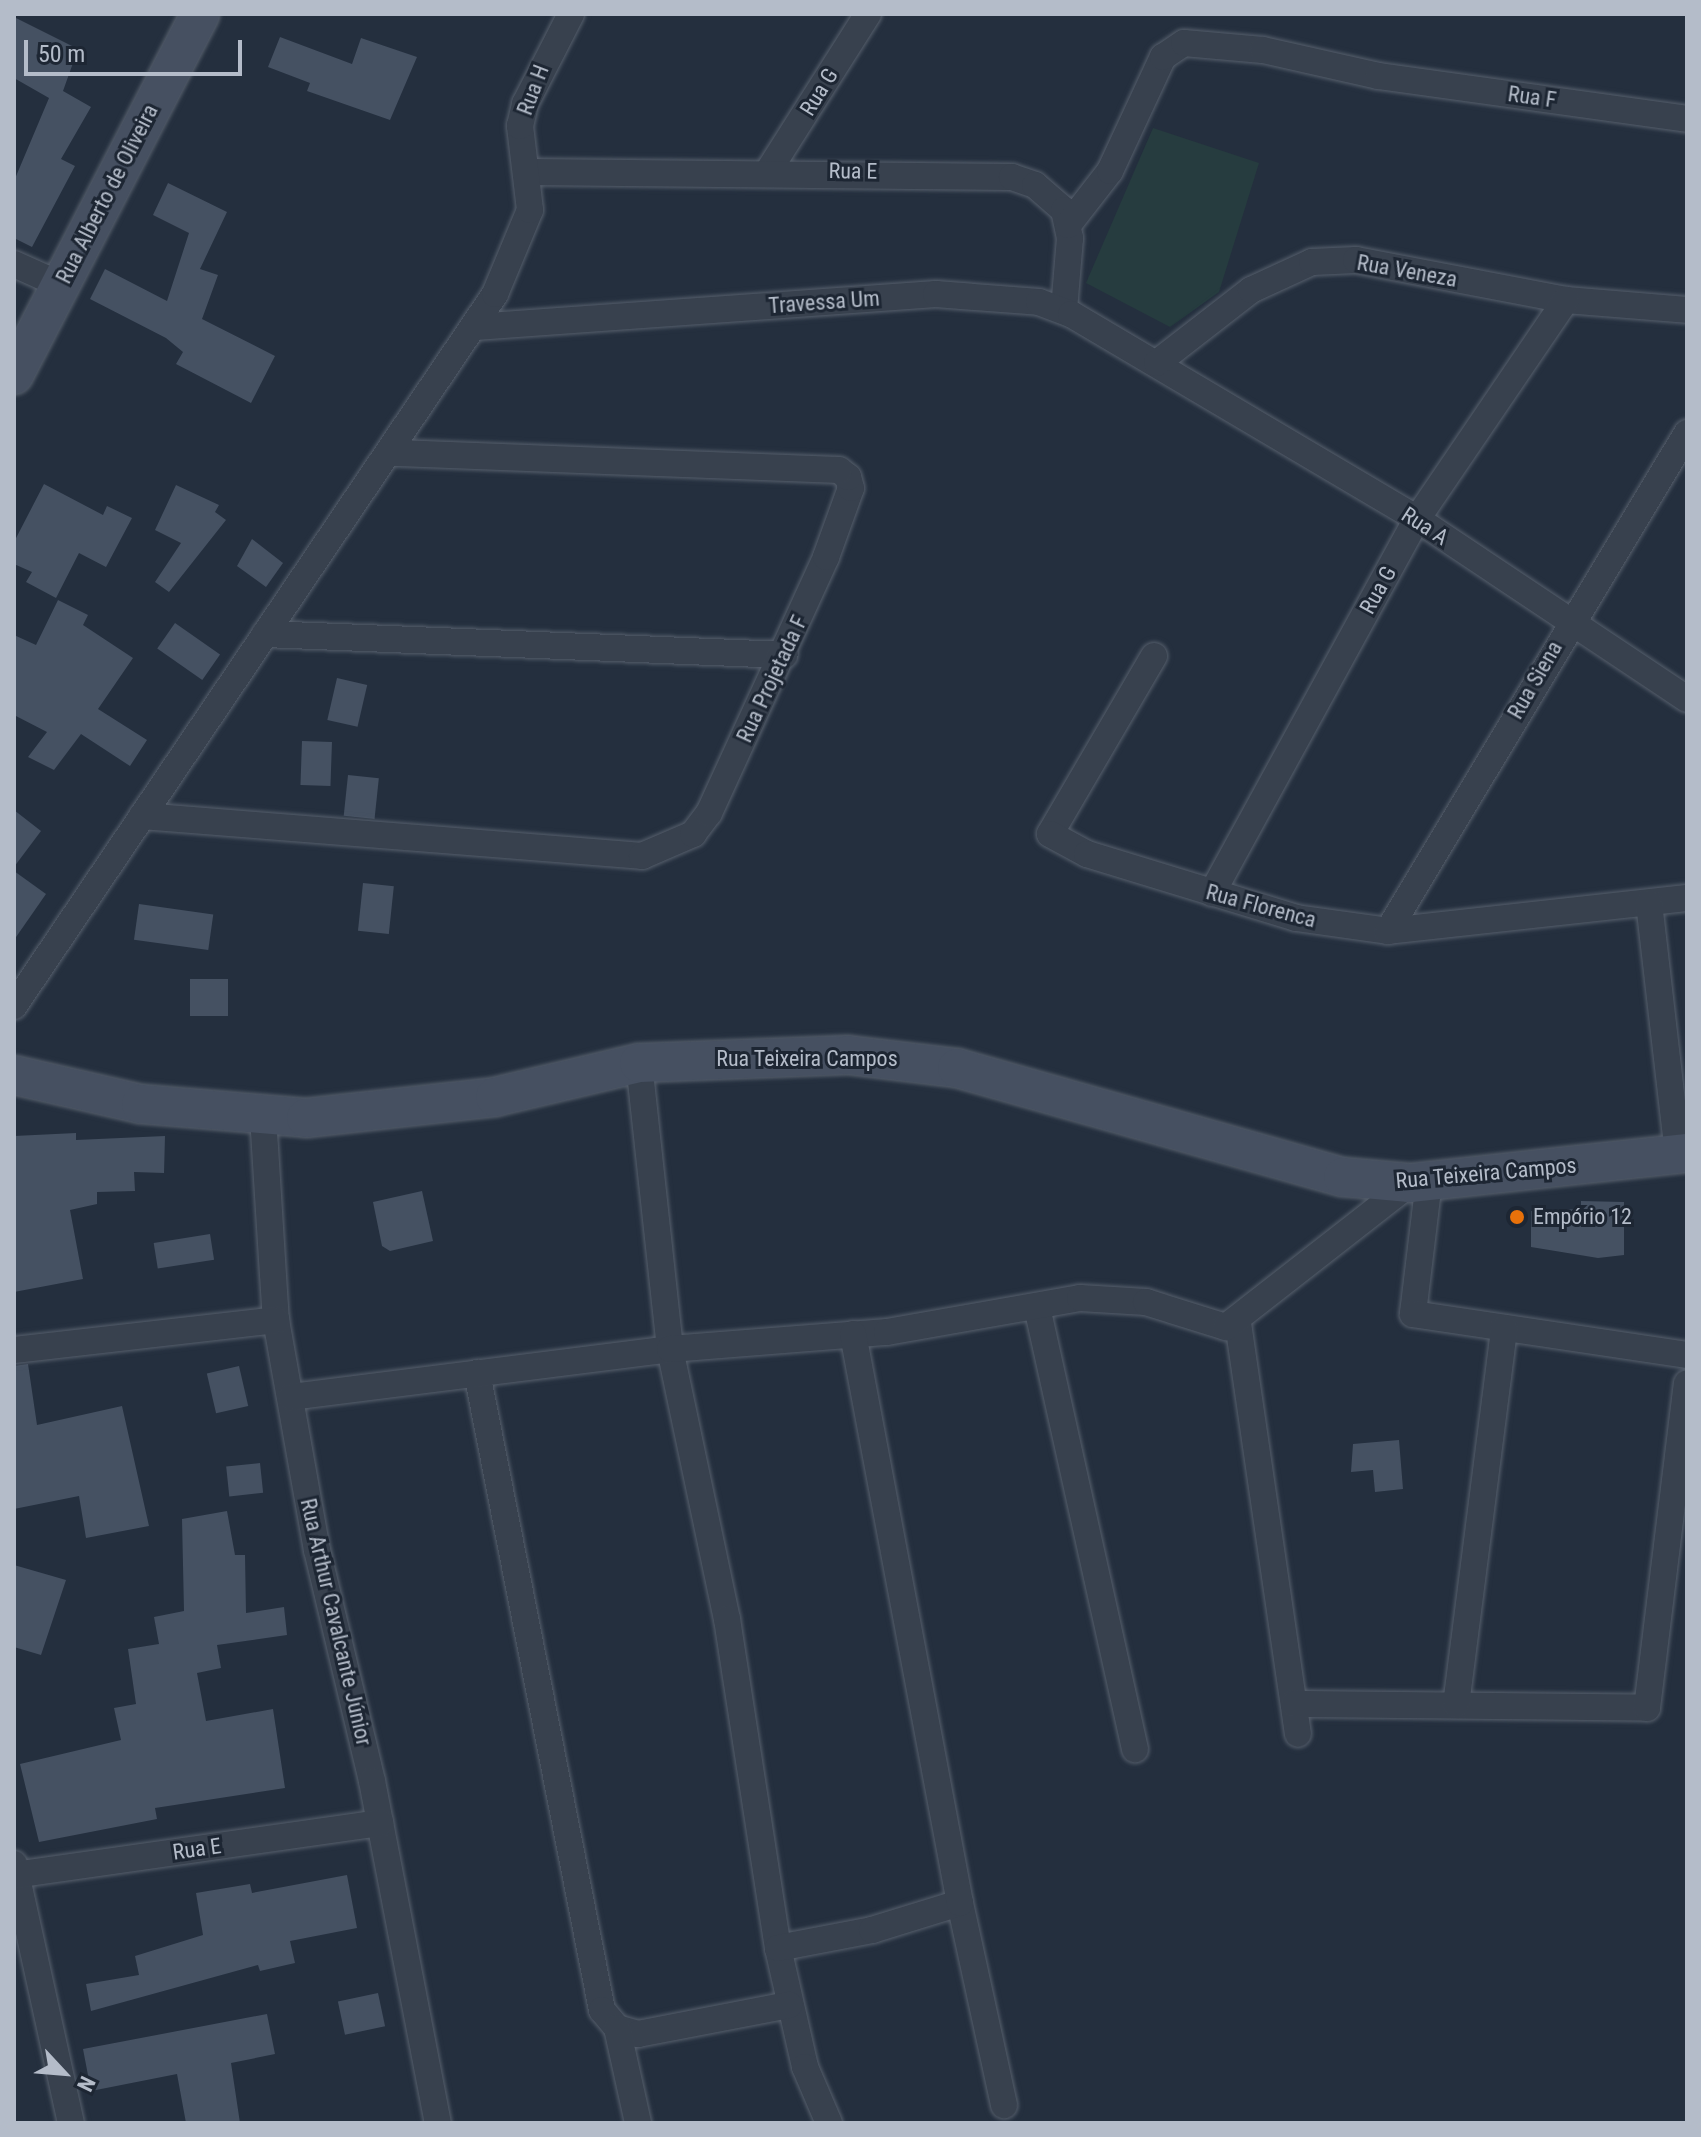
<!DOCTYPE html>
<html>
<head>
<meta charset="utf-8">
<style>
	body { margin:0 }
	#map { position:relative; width:1701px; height:2137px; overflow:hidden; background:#242f3e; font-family:"Roboto Condensed",sans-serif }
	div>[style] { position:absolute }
	.green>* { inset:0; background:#263c3f }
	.building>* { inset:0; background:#455162; transform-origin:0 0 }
	.roads { filter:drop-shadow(0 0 2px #565f6c) drop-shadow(0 0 2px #565f6c) }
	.street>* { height:26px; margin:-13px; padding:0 13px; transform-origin:13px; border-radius:13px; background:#38414e }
	.secondary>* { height:38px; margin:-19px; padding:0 19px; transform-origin:19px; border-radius:19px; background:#465061 }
	.dots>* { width:22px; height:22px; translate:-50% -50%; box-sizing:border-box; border:4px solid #1d2633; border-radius:50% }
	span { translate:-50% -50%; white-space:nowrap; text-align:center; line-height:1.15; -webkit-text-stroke:6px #1d2633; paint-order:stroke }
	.street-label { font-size:22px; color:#b4bcc9 }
	.poi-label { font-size:22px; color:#b4bcc9 }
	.left { translate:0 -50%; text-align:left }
	.frame { position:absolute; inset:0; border:16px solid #b4bcc9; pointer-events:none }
	.north { position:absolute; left:24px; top:2033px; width:80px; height:80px; -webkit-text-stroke:6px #1d2633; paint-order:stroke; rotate:116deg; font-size:22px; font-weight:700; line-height:32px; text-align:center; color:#b4bcc9 }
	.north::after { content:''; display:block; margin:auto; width:28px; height:36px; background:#b4bcc9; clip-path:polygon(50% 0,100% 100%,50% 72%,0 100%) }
	.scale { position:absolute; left:24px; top:40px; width:218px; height:36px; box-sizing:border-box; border:4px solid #b4bcc9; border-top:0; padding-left:10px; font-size:24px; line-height:28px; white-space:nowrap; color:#b4bcc9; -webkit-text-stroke:6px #1d2633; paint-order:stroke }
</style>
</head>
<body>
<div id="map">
	<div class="green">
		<div style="clip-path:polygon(1153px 128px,1259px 163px,1219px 292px,1170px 327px,1086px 283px)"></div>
	</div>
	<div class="building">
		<div style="clip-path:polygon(14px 17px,78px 49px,63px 91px,91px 107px,61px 159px,75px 166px,32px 247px,14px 238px,14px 181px,49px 98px,14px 78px)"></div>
		<div style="clip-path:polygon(280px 37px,352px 64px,361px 38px,417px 57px,390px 120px,307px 91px,310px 83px,268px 67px)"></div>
		<div style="clip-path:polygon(168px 183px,227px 212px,200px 269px,218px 275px,202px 319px,275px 356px,251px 403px,176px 364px,183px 352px,166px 338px,90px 299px,105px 269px,167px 301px,189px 233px,153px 215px)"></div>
		<div style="clip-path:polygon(44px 484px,103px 515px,107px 506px,132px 518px,106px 567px,79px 553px,56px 598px,26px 582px,32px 572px,14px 564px,14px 542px)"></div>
		<div style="clip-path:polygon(176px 485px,219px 505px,215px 512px,226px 520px,169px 592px,155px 582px,181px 543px,155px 530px)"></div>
		<div style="clip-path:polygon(252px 539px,283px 563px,266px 587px,237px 566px)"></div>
		<div style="clip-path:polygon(58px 600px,88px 615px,83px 625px,133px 658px,98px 709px,147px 740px,130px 766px,81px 734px,54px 770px,28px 757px,47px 732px,14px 715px,14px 635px,36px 645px)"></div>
		<div style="left:175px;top:623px;width:55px;height:31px;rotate:35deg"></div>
		<div style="left:337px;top:678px;width:31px;height:43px;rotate:13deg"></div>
		<div style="left:302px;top:741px;width:30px;height:44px;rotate:2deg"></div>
		<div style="left:348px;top:775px;width:31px;height:41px;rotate:6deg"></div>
		<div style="clip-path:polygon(14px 810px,41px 831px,14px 867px)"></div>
		<div style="clip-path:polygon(14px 871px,46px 894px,14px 940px)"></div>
		<div style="left:363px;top:883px;width:31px;height:48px;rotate:6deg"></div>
		<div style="left:139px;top:904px;width:75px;height:36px;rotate:8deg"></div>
		<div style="left:190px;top:979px;width:38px;height:37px"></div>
		<div style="clip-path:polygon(76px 1133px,76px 1140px,165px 1136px,164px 1173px,134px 1172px,135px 1191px,97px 1192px,97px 1204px,70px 1210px,83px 1279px,14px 1292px,14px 1136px)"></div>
		<div style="clip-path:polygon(422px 1191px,433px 1241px,390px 1251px,382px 1246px,373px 1202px)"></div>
		<div style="clip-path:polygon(1581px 1201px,1624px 1202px,1624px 1255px,1598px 1258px,1531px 1247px,1531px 1211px,1581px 1209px)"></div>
		<div style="left:210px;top:1234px;width:26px;height:57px;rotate:81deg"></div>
		<div style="clip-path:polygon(28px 1364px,37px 1425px,122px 1406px,149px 1526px,86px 1538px,79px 1496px,14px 1509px,14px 1366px)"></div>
		<div style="left:239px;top:1366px;width:41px;height:33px;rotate:77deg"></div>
		<div style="clip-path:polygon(1399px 1440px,1403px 1489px,1375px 1492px,1373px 1470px,1351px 1472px,1353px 1444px)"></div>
		<div style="left:260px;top:1463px;width:30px;height:34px;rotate:84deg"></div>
		<div style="clip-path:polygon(227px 1511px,235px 1555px,245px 1555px,246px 1613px,284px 1607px,287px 1635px,217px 1645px,221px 1668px,197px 1673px,206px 1721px,273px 1709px,285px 1788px,155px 1808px,157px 1819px,39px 1842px,20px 1764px,121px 1740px,114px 1708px,136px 1704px,128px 1649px,159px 1644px,154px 1617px,184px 1611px,182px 1519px)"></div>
		<div style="clip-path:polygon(14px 1565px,66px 1580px,41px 1655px,14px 1647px)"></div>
		<div style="clip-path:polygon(347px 1875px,357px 1928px,290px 1941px,295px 1963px,260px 1971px,258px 1965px,91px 2011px,86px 1984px,139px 1975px,135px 1956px,203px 1935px,196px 1893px,250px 1884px,252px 1893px)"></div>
		<div style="left:378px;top:1993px;width:34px;height:41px;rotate:78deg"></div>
		<div style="clip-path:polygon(267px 2014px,275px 2054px,231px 2063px,240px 2123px,186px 2123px,177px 2074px,91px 2091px,83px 2049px)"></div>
	</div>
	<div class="roads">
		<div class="street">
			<div style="left:769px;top:170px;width:185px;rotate:-57.6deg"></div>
			<div style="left:529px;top:172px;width:483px;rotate:0.6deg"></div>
			<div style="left:1012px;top:177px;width:24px;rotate:19deg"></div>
			<div style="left:1035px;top:185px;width:38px;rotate:41deg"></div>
			<div style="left:1064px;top:210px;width:29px;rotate:78deg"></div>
			<div style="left:1070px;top:238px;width:72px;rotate:94.8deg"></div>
			<div style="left:1068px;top:225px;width:68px;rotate:-52.1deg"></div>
			<div style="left:1110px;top:171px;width:126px;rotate:-65.1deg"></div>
			<div style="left:1163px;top:57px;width:25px;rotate:-34deg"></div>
			<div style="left:1184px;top:43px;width:79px;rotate:5.1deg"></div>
			<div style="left:1263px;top:50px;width:118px;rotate:12.7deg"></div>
			<div style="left:1378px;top:76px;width:312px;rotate:7.9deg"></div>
			<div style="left:14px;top:264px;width:51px;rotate:24.1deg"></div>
			<div style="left:475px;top:327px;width:462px;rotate:-4.1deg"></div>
			<div style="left:936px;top:294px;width:103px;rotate:4.4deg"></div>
			<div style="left:1039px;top:302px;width:34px;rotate:21deg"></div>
			<div style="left:1071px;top:314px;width:402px;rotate:30.6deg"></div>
			<div style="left:1417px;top:519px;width:324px;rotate:33.7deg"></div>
			<div style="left:1157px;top:363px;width:119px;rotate:-37.8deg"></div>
			<div style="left:1251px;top:290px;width:67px;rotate:-24.7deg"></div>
			<div style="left:1312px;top:262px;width:44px;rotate:-2.6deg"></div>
			<div style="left:1356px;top:260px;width:214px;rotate:10.8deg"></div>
			<div style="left:1566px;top:300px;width:121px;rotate:4.7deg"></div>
			<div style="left:265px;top:634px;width:520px;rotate:2.31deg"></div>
			<div style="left:1154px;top:656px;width:206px;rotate:120.3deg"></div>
			<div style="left:1050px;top:834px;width:42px;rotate:28.4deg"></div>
			<div style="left:1087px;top:854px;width:219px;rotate:17deg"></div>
			<div style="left:1296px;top:918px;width:93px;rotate:8deg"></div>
			<div style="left:1388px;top:931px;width:301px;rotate:-6.3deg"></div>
			<div style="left:142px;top:816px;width:502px;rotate:4.57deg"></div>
			<div style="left:642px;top:856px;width:56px;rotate:-23.3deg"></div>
			<div style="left:693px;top:834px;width:26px;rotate:-53deg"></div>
			<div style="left:709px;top:813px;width:281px;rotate:-65.4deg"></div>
			<div style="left:826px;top:557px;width:73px;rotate:-70.1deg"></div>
			<div style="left:851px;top:488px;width:11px;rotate:-105deg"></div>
			<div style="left:848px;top:477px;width:11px;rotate:-142deg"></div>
			<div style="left:839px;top:470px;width:448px;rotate:-177.8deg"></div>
			<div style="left:1212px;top:893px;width:426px;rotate:-61.3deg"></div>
			<div style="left:1417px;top:519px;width:265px;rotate:-55.8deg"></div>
			<div style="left:1649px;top:903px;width:252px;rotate:83.4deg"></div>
			<div style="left:1388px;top:931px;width:581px;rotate:-59.02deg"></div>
			<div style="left:14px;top:1006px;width:859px;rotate:-55.96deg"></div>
			<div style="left:495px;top:294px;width:91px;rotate:-67.4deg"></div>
			<div style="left:530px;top:210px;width:85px;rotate:-96.8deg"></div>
			<div style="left:520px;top:126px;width:23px;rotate:-77deg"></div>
			<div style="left:525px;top:104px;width:101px;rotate:-62.9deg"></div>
			<div style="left:639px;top:1063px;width:288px;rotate:83.8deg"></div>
			<div style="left:670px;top:1349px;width:276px;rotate:78.1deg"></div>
			<div style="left:727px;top:1619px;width:333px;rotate:81.2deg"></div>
			<div style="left:778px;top:1948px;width:122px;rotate:77.2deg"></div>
			<div style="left:805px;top:2067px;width:61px;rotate:66.8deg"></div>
			<div style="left:263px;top:1116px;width:204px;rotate:86.4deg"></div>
			<div style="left:276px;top:1320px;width:234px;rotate:79.9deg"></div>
			<div style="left:317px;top:1550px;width:237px;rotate:76.6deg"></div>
			<div style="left:372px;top:1781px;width:348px;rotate:79.1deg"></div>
			<div style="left:1429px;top:1181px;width:134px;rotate:96.9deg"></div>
			<div style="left:1413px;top:1314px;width:277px;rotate:8.5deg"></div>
			<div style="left:1037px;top:1307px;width:453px;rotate:77.5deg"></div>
			<div style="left:1238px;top:1323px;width:415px;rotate:81.7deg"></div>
			<div style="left:14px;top:1350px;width:264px;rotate:-6.5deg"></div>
			<div style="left:477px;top:1373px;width:649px;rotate:78.9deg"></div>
			<div style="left:602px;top:2010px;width:23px;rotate:50deg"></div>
			<div style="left:617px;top:2028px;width:22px;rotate:16deg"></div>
			<div style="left:638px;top:2034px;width:154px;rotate:-10.9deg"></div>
			<div style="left:291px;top:1397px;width:382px;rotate:-7.2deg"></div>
			<div style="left:670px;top:1349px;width:218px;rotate:-4.5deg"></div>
			<div style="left:887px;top:1332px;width:196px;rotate:-10deg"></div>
			<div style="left:1080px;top:1298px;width:66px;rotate:3.5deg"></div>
			<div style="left:1146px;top:1302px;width:84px;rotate:17.4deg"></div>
			<div style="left:1226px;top:1327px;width:234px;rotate:-38deg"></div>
			<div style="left:1294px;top:1704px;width:353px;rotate:0.6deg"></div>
			<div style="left:1647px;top:1708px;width:327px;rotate:-83deg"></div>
			<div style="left:1456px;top:1705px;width:380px;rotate:-82.7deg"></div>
			<div style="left:14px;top:1864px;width:265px;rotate:77.6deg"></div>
			<div style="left:14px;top:1875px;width:370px;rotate:-8.1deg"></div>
			<div style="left:960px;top:1903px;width:207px;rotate:77.7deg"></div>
			<div style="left:778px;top:1948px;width:96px;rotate:-10.8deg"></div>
			<div style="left:872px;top:1930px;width:92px;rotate:-17.1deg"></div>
			<div style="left:960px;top:1903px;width:579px;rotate:-100.65deg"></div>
			<div style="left:617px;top:2028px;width:97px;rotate:77.5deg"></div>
		</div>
		<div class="secondary">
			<div style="left:14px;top:375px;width:406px;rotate:-62.7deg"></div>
			<div style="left:14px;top:1075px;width:130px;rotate:12.9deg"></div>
			<div style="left:141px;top:1104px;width:166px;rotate:4.8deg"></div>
			<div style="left:306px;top:1118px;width:190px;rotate:-6.3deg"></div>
			<div style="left:495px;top:1097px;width:148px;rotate:-13.3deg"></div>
			<div style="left:639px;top:1063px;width:209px;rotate:-2.2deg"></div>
			<div style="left:848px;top:1055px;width:110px;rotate:6.8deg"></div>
			<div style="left:957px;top:1068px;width:401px;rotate:15.8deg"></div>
			<div style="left:1343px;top:1177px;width:67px;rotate:5.1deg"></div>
			<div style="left:1410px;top:1183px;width:279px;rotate:-6.2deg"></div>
		</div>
	</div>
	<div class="dots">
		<div style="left:1517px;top:1217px;background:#e8710a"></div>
	</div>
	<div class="street-label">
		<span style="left:533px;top:90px;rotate:-69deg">Rua H</span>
		<span style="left:819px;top:92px;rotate:-58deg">Rua G</span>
		<span style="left:1532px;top:97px;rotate:8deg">Rua F</span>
		<span style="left:853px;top:171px;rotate:1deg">Rua E</span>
		<span style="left:107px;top:194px;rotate:-63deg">Rua Alberto de Oliveira</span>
		<span style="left:1407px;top:271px;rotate:10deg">Rua Veneza</span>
		<span style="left:824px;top:302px;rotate:-4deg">Travessa Um</span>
		<span style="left:1425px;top:526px;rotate:33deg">Rua A</span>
		<span style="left:1378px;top:590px;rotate:-61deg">Rua G</span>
		<span style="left:772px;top:679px;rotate:-65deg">Rua Projetada F</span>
		<span style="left:1535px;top:680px;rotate:-60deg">Rua Siena</span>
		<span style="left:1261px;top:906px;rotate:15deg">Rua Florenca</span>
		<span style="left:807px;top:1059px">Rua Teixeira Campos</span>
		<span style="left:1486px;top:1173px;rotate:-5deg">Rua Teixeira Campos</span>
		<span style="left:336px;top:1622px;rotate:77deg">Rua Arthur Cavalcante Júnior</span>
		<span style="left:197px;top:1849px;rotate:-8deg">Rua E</span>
	</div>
	<div class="poi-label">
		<span class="left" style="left:1533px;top:1217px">Empório 12</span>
	</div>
	<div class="frame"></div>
	<div class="north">N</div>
	<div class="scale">50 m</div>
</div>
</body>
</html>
